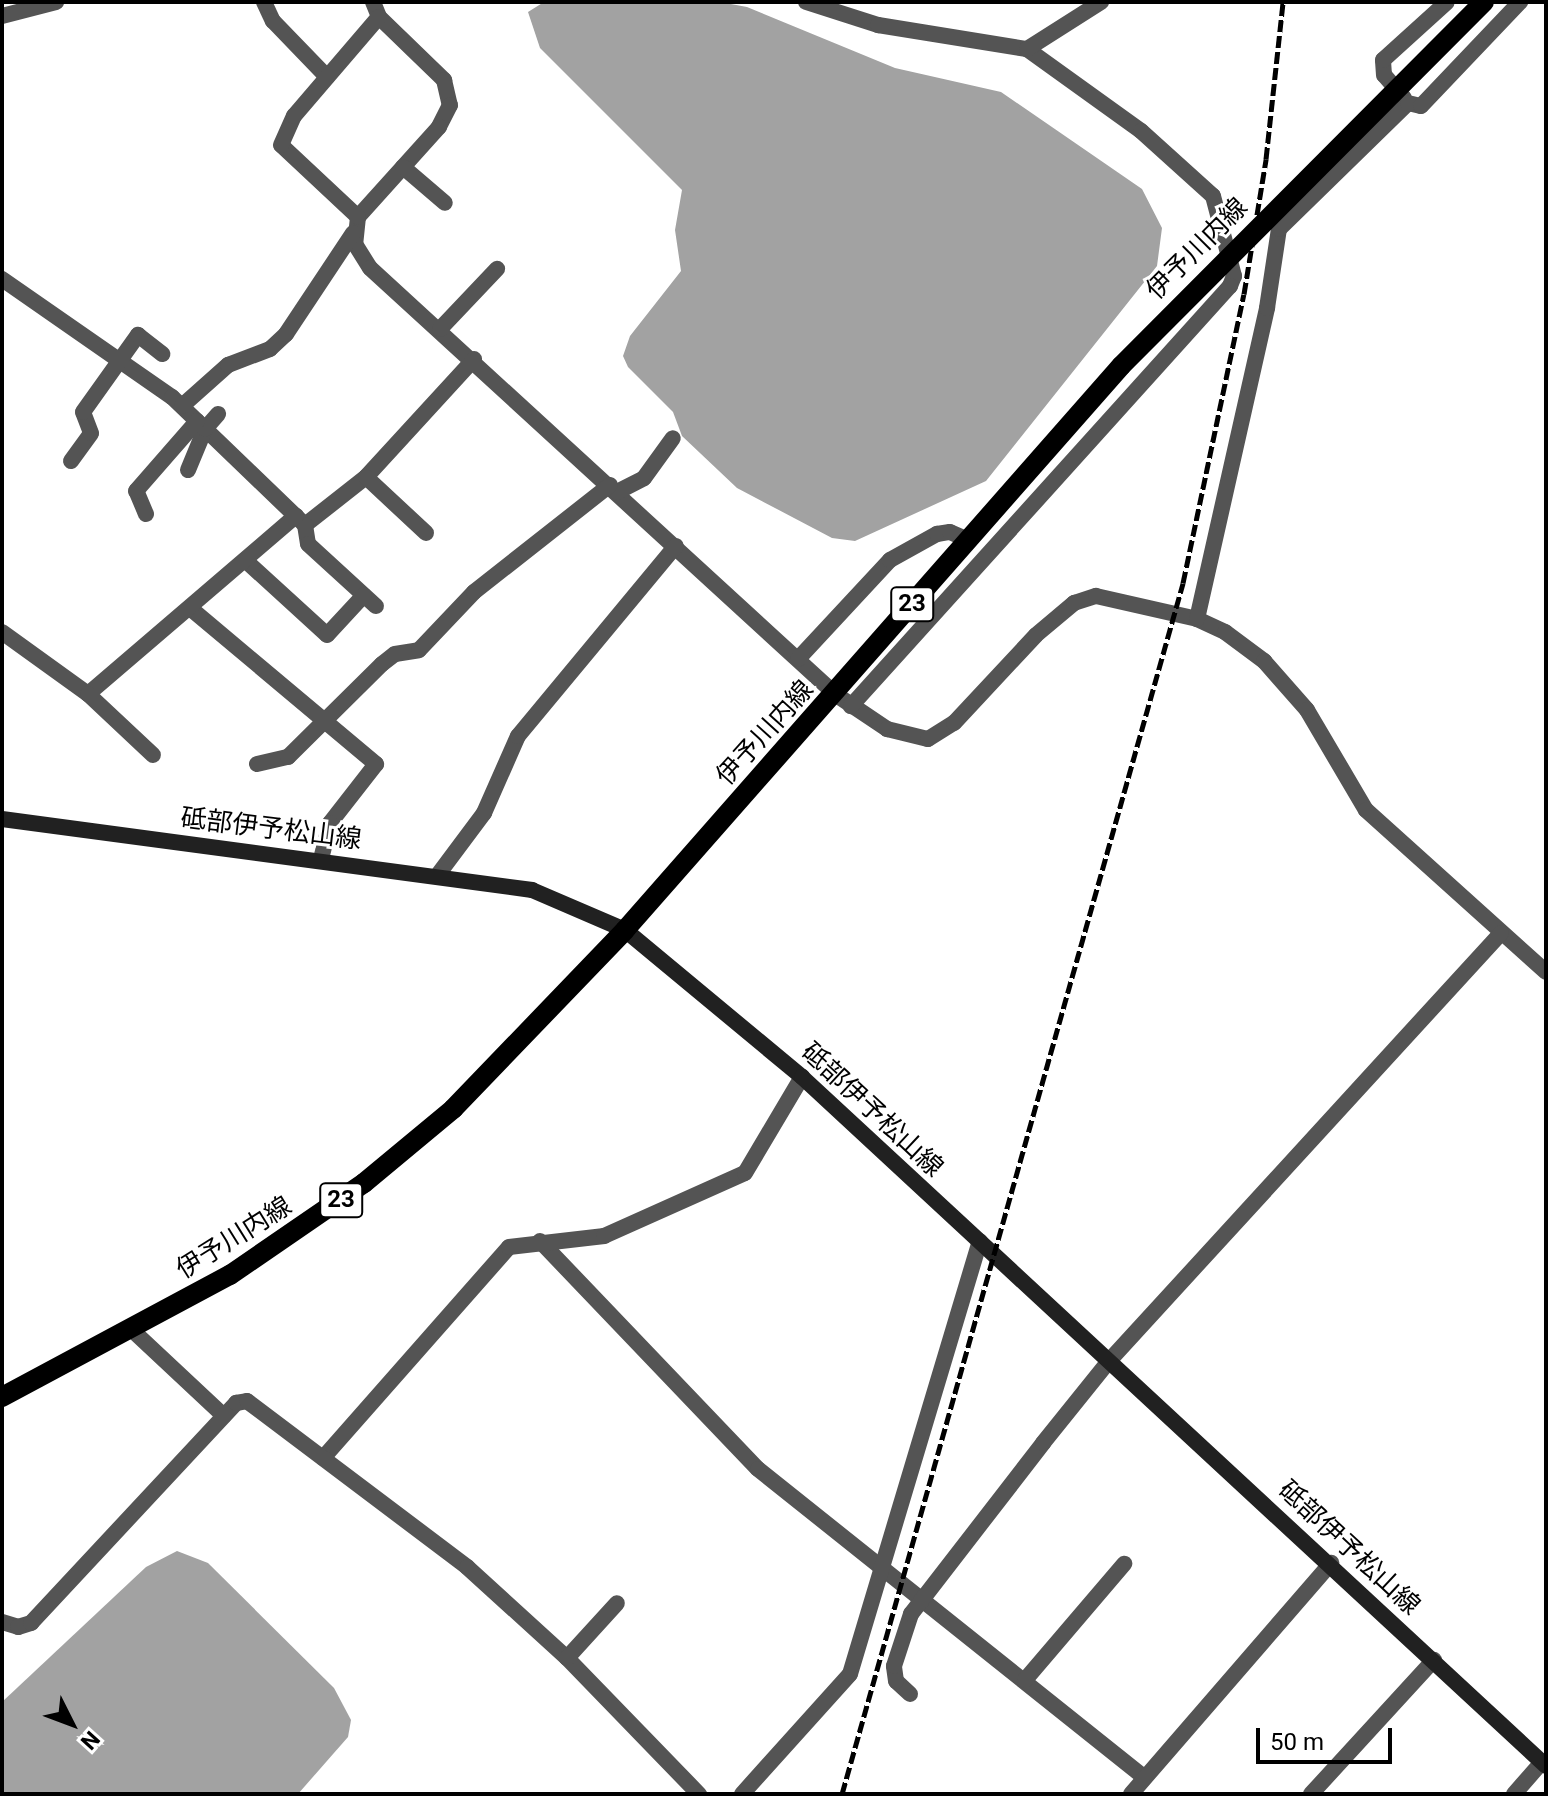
<!DOCTYPE html>
<html>
<head>
<meta charset="utf-8">
<style>
	body { margin:0 }
	#map { position:relative; width:1548px; height:1796px; overflow:hidden; background:#fff; font-family:Roboto,"Noto Sans JP",sans-serif }
	div>[style] { position:absolute }
	.water>* { inset:0; background:#a2a2a2 }
	.street>* { height:16px; margin:-8px; padding:0 8px; transform-origin:8px; border-radius:8px; background:#545454 }
	.secondary>* { height:16px; margin:-8px; padding:0 8px; transform-origin:8px; border-radius:8px; background:#212121 }
	.primary>* { height:20px; margin:-10px; padding:0 10px; transform-origin:10px; border-radius:10px; background:#000 }
	.rail>* { height:5px; margin-top:-2.5px; transform-origin:0; background:repeating-linear-gradient(90deg,#000 0 12px,transparent 0 16px) }
	span { translate:-50% -50%; white-space:nowrap; text-align:center; line-height:1.15; -webkit-text-stroke:6px #fff; paint-order:stroke }
	.shield-label span { padding:2px 6px; background:#fff; border:2px solid; border-radius:6px; -webkit-text-stroke-width:0 }
	.shield-label { font-size:24px; color:#000; font-weight:700 }
	.street-label { font-size:26px; color:#000 }
	.frame { position:absolute; inset:0; border:4px solid #000; pointer-events:none }
	.north { position:absolute; left:32px; top:1684px; width:80px; height:80px; -webkit-text-stroke:6px #fff; paint-order:stroke; rotate:132deg; font-size:22px; font-weight:700; line-height:32px; text-align:center; color:#000 }
	.north::after { content:''; display:block; margin:auto; width:28px; height:36px; background:#000; clip-path:polygon(50% 0,100% 100%,50% 72%,0 100%) }
	.scale { position:absolute; left:1256px; top:1728px; width:136px; height:36px; box-sizing:border-box; border:4px solid #000; border-top:0; padding-left:10px; font-size:24px; line-height:28px; white-space:nowrap; color:#000; -webkit-text-stroke:6px #fff; paint-order:stroke }
</style>
</head>
<body>
<div id="map">
	<div class="water">
		<div style="clip-path:polygon(544px 2px,720px 2px,747px 7px,895px 68px,1001px 92px,1142px 189px,1162px 228px,1157px 266px,986px 481px,855px 541px,832px 538px,737px 488px,682px 436px,673px 412px,628px 367px,623px 356px,630px 336px,681px 271px,675px 230px,682px 190px,540px 48px,528px 12px)"></div>
		<div style="clip-path:polygon(177px 1551px,208px 1563px,334px 1688px,351px 1720px,348px 1737px,298px 1794px,2px 1794px,2px 1702px,146px 1567px)"></div>
	</div>
	<div class="street">
		<div style="left:264px;top:2px;width:21px;rotate:65deg"></div>
		<div style="left:273px;top:21px;width:78px;rotate:46deg"></div>
		<div style="left:373px;top:2px;width:16px;rotate:68deg"></div>
		<div style="left:379px;top:17px;width:91px;rotate:44.1deg"></div>
		<div style="left:444px;top:80px;width:26px;rotate:77deg"></div>
		<div style="left:450px;top:105px;width:25px;rotate:117deg"></div>
		<div style="left:439px;top:127px;width:121px;rotate:132deg"></div>
		<div style="left:358px;top:217px;width:27px;rotate:96deg"></div>
		<div style="left:355px;top:244px;width:28px;rotate:58deg"></div>
		<div style="left:370px;top:268px;width:631px;rotate:42.49deg"></div>
		<div style="left:835px;top:694px;width:63px;rotate:33.9deg"></div>
		<div style="left:887px;top:729px;width:42px;rotate:13.7deg"></div>
		<div style="left:928px;top:739px;width:31px;rotate:-32deg"></div>
		<div style="left:954px;top:723px;width:120px;rotate:-47deg"></div>
		<div style="left:1036px;top:635px;width:50px;rotate:-40.1deg"></div>
		<div style="left:1074px;top:603px;width:23px;rotate:-18deg"></div>
		<div style="left:1096px;top:596px;width:104px;rotate:12.8deg"></div>
		<div style="left:1197px;top:619px;width:31px;rotate:25deg"></div>
		<div style="left:1225px;top:632px;width:49px;rotate:36.6deg"></div>
		<div style="left:1264px;top:661px;width:65px;rotate:48.7deg"></div>
		<div style="left:1307px;top:710px;width:116px;rotate:59.5deg"></div>
		<div style="left:1366px;top:810px;width:242px;rotate:42deg"></div>
		<div style="left:806px;top:2px;width:76px;rotate:17.7deg"></div>
		<div style="left:878px;top:25px;width:151px;rotate:9.2deg"></div>
		<div style="left:1027px;top:49px;width:140px;rotate:35.7deg"></div>
		<div style="left:1141px;top:131px;width:97px;rotate:42.1deg"></div>
		<div style="left:1213px;top:196px;width:83px;rotate:75.3deg"></div>
		<div style="left:1234px;top:276px;width:11px;rotate:112deg"></div>
		<div style="left:1230px;top:286px;width:566px;rotate:132.06deg"></div>
		<div style="left:2px;top:16px;width:56px;rotate:-14.5deg"></div>
		<div style="left:1027px;top:49px;width:88px;rotate:-32.4deg"></div>
		<div style="left:1404px;top:98px;width:30px;rotate:-131deg"></div>
		<div style="left:1384px;top:75px;width:15px;rotate:-94deg"></div>
		<div style="left:1383px;top:60px;width:86px;rotate:-42.2deg"></div>
		<div style="left:403px;top:167px;width:55px;rotate:40.6deg"></div>
		<div style="left:358px;top:217px;width:105px;rotate:-136.9deg"></div>
		<div style="left:281px;top:145px;width:32px;rotate:-66deg"></div>
		<div style="left:294px;top:116px;width:130px;rotate:-49.4deg"></div>
		<div style="left:2px;top:279px;width:207px;rotate:34.8deg"></div>
		<div style="left:172px;top:397px;width:185px;rotate:43.9deg"></div>
		<div style="left:305px;top:525px;width:78px;rotate:-38.2deg"></div>
		<div style="left:366px;top:477px;width:160px;rotate:-47.5deg"></div>
		<div style="left:440px;top:329px;width:83px;rotate:-46.5deg"></div>
		<div style="left:182px;top:406px;width:62px;rotate:-41.7deg"></div>
		<div style="left:228px;top:365px;width:45px;rotate:-20.9deg"></div>
		<div style="left:270px;top:349px;width:22px;rotate:-43deg"></div>
		<div style="left:286px;top:334px;width:121px;rotate:-56.4deg"></div>
		<div style="left:71px;top:461px;width:34px;rotate:-54deg"></div>
		<div style="left:91px;top:433px;width:22px;rotate:-111deg"></div>
		<div style="left:83px;top:412px;width:95px;rotate:-54.5deg"></div>
		<div style="left:138px;top:335px;width:31px;rotate:38deg"></div>
		<div style="left:188px;top:470px;width:44px;rotate:-67.5deg"></div>
		<div style="left:205px;top:429px;width:20px;rotate:-49deg"></div>
		<div style="left:366px;top:477px;width:82px;rotate:43deg"></div>
		<div style="left:617px;top:492px;width:30px;rotate:-27deg"></div>
		<div style="left:644px;top:478px;width:49px;rotate:-54.1deg"></div>
		<div style="left:146px;top:514px;width:25px;rotate:-113deg"></div>
		<div style="left:136px;top:491px;width:93px;rotate:-48.9deg"></div>
		<div style="left:305px;top:525px;width:19px;rotate:81deg"></div>
		<div style="left:308px;top:544px;width:92px;rotate:42.4deg"></div>
		<div style="left:245px;top:560px;width:111px;rotate:42.4deg"></div>
		<div style="left:327px;top:635px;width:54px;rotate:-47.2deg"></div>
		<div style="left:190px;top:608px;width:243px;rotate:40deg"></div>
		<div style="left:376px;top:764px;width:75px;rotate:127.9deg"></div>
		<div style="left:330px;top:823px;width:38px;rotate:104deg"></div>
		<div style="left:1197px;top:619px;width:319px;rotate:-77.3deg"></div>
		<div style="left:1267px;top:308px;width:80px;rotate:-81.4deg"></div>
		<div style="left:1279px;top:229px;width:180px;rotate:-44.3deg"></div>
		<div style="left:1408px;top:103px;width:13px;rotate:13deg"></div>
		<div style="left:1421px;top:106px;width:144px;rotate:-46.4deg"></div>
		<div style="left:2px;top:632px;width:106px;rotate:35.8deg"></div>
		<div style="left:88px;top:694px;width:274px;rotate:-40.6deg"></div>
		<div style="left:798px;top:659px;width:135px;rotate:-47.1deg"></div>
		<div style="left:890px;top:560px;width:54px;rotate:-29deg"></div>
		<div style="left:937px;top:534px;width:13px;rotate:-9deg"></div>
		<div style="left:950px;top:532px;width:20px;rotate:24deg"></div>
		<div style="left:88px;top:694px;width:89px;rotate:43.2deg"></div>
		<div style="left:257px;top:764px;width:32px;rotate:-13deg"></div>
		<div style="left:288px;top:757px;width:132px;rotate:-44.7deg"></div>
		<div style="left:382px;top:664px;width:16px;rotate:-38deg"></div>
		<div style="left:395px;top:654px;width:24px;rotate:-9deg"></div>
		<div style="left:419px;top:650px;width:80px;rotate:-46.5deg"></div>
		<div style="left:474px;top:592px;width:173px;rotate:-38.2deg"></div>
		<div style="left:437px;top:876px;width:79px;rotate:-53.3deg"></div>
		<div style="left:484px;top:813px;width:84px;rotate:-66.2deg"></div>
		<div style="left:518px;top:736px;width:247px;rotate:-50.3deg"></div>
		<div style="left:540px;top:1241px;width:315px;rotate:46.3deg"></div>
		<div style="left:758px;top:1469px;width:494px;rotate:38.6deg"></div>
		<div style="left:131px;top:1329px;width:127px;rotate:43.1deg"></div>
		<div style="left:323px;top:1458px;width:281px;rotate:-48.6deg"></div>
		<div style="left:509px;top:1247px;width:96px;rotate:-6.6deg"></div>
		<div style="left:604px;top:1236px;width:154px;rotate:-24.1deg"></div>
		<div style="left:745px;top:1173px;width:112px;rotate:-59.3deg"></div>
		<div style="left:2px;top:1622px;width:17px;rotate:17deg"></div>
		<div style="left:18px;top:1627px;width:14px;rotate:-17deg"></div>
		<div style="left:31px;top:1623px;width:301px;rotate:-47deg"></div>
		<div style="left:236px;top:1403px;width:11px;rotate:-10deg"></div>
		<div style="left:247px;top:1401px;width:276px;rotate:37deg"></div>
		<div style="left:467px;top:1567px;width:135px;rotate:42.3deg"></div>
		<div style="left:567px;top:1658px;width:190px;rotate:45.9deg"></div>
		<div style="left:567px;top:1658px;width:74px;rotate:-47.7deg"></div>
		<div style="left:1025px;top:1680px;width:153px;rotate:-49.5deg"></div>
		<div style="left:910px;top:1694px;width:19px;rotate:-137deg"></div>
		<div style="left:896px;top:1681px;width:15px;rotate:-98deg"></div>
		<div style="left:894px;top:1666px;width:55px;rotate:-71.9deg"></div>
		<div style="left:911px;top:1614px;width:216px;rotate:-52.3deg"></div>
		<div style="left:1043px;top:1443px;width:105px;rotate:-51.2deg"></div>
		<div style="left:1109px;top:1361px;width:580px;rotate:-47.51deg"></div>
		<div style="left:742px;top:1794px;width:161px;rotate:-48deg"></div>
		<div style="left:850px;top:1674px;width:452px;rotate:-73.3deg"></div>
		<div style="left:1131px;top:1794px;width:306px;rotate:-49.1deg"></div>
		<div style="left:1311px;top:1794px;width:182px;rotate:-47.5deg"></div>
		<div style="left:1514px;top:1794px;width:43px;rotate:-48.8deg"></div>
	</div>
	<div class="secondary">
		<div style="left:2px;top:819px;width:535px;rotate:7.63deg"></div>
		<div style="left:532px;top:890px;width:101px;rotate:23.3deg"></div>
		<div style="left:625px;top:930px;width:230px;rotate:39.7deg"></div>
		<div style="left:802px;top:1077px;width:1014px;rotate:42.8deg"></div>
	</div>
	<div class="primary">
		<div style="left:2px;top:1397px;width:259px;rotate:-28.2deg"></div>
		<div style="left:230px;top:1275px;width:163px;rotate:-34.5deg"></div>
		<div style="left:364px;top:1183px;width:116px;rotate:-39.7deg"></div>
		<div style="left:453px;top:1109px;width:248px;rotate:-46.1deg"></div>
		<div style="left:625px;top:930px;width:751px;rotate:-48.67deg"></div>
		<div style="left:1121px;top:366px;width:514px;rotate:-45.08deg"></div>
	</div>
	<div class="rail">
		<div style="left:842px;top:1794px;width:1258px;rotate:-74.27deg"></div>
		<div style="left:1183px;top:583px;width:295px;rotate:-78.1deg"></div>
		<div style="left:1244px;top:294px;width:137px;rotate:-80.7deg"></div>
		<div style="left:1266px;top:159px;width:158px;rotate:-83.8deg"></div>
	</div>
	<div class="shield-label">
		<span style="left:912px;top:604px">23</span>
		<span style="left:341px;top:1200px">23</span>
	</div>
	<div class="street-label">
		<span style="left:1197px;top:249px;rotate:-45deg">伊予川内線</span>
		<span style="left:765px;top:733px;rotate:-48deg">伊予川内線</span>
		<span style="left:271px;top:829px;rotate:7deg">砥部伊予松山線</span>
		<span style="left:872px;top:1110px;rotate:43deg">砥部伊予松山線</span>
		<span style="left:234px;top:1238px;rotate:-32deg">伊予川内線</span>
		<span style="left:1349px;top:1548px;rotate:43deg">砥部伊予松山線</span>
	</div>
	<div class="frame"></div>
	<div class="north">N</div>
	<div class="scale">50 m</div>
</div>
</body>
</html>
